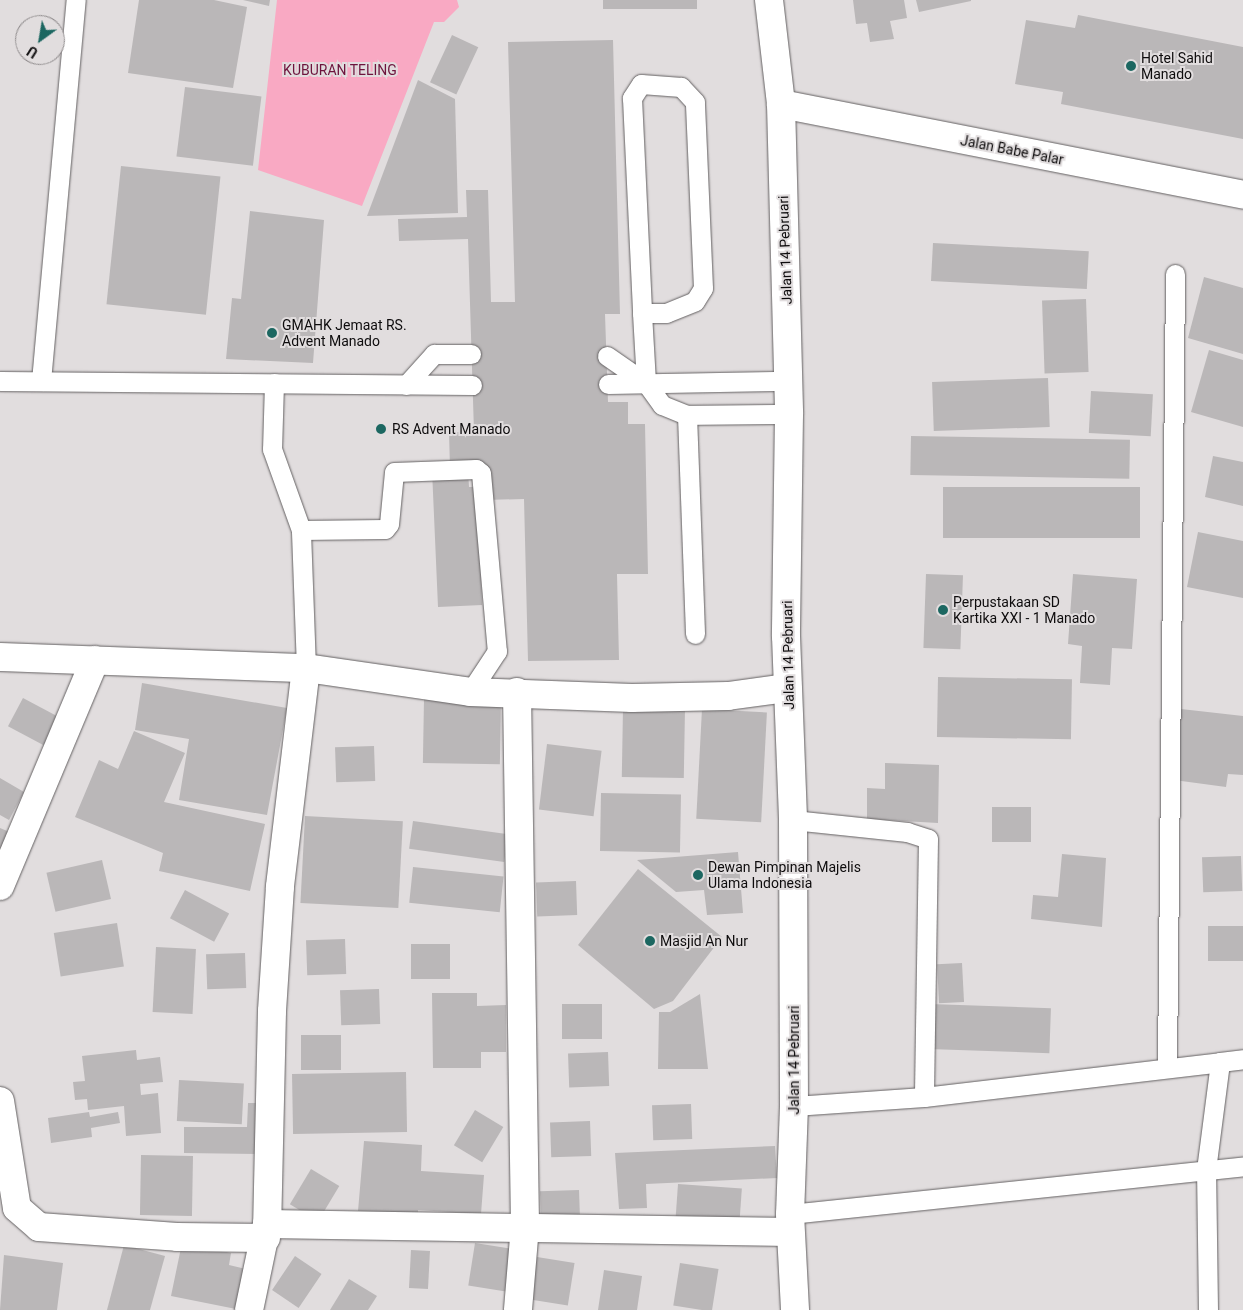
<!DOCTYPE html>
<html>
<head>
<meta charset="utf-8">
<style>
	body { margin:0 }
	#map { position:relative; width:1243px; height:1310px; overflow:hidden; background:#e1ddde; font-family:Roboto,sans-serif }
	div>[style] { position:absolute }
	.green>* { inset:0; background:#f9a9c3 }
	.building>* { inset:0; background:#bab7b8; transform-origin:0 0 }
	.roads { filter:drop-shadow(0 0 1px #646162) drop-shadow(0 0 1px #646162) }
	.lane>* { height:19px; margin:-9.5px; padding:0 9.5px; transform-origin:9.5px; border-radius:9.5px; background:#fff }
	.street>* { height:28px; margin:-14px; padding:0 14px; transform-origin:14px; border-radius:14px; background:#fff }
	.secondary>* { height:28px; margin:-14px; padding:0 14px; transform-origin:14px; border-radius:14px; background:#fff }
	.dots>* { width:14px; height:14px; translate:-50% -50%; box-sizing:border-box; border:2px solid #e1ddde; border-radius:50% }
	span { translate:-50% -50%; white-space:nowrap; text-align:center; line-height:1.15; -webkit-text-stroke:4px #e1ddde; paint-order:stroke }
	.poi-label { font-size:14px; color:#0e0c0d }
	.left { translate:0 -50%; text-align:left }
	.park-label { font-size:14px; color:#6e143d }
	.street-label { font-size:14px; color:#0e0c0d }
	.north { position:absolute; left:15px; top:15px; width:50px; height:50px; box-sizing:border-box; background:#e1ddde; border:1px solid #8d898a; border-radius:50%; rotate:212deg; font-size:14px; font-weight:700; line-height:20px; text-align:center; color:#0e0c0d }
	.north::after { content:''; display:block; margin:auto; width:18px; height:22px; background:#1c6761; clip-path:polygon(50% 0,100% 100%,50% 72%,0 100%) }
</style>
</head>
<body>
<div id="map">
	<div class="green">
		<div style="clip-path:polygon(277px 0,457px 0,459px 7px,444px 22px,434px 22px,362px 206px,258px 170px)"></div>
	</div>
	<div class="building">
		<div style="clip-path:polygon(139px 0,214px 0,247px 7px,233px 88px,128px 73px)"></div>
		<div style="clip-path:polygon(243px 0,270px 0,269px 6px)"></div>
		<div style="left:603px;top:0;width:94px;height:9px"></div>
		<div style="clip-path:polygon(853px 0,904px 0,907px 18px,890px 21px,894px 39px,870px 42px,867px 23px,856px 24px)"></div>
		<div style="clip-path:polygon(916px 0,971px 0,971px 1px,919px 12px)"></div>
		<div style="clip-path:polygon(1078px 15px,1243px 47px,1243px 139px,1061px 104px,1063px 92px,1015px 84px,1026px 20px,1075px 28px)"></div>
		<div style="left:452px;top:35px;width:29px;height:52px;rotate:25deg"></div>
		<div style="clip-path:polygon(613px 40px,620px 314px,605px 314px,608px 402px,628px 402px,628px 424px,645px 424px,648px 574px,617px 574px,619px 660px,528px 661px,524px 499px,485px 500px,484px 468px,450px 468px,449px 432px,474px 432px,468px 239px,399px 241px,398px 219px,467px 217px,466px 190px,488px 190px,491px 302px,515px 302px,508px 42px)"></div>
		<div style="clip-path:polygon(418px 80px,455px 99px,458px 213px,367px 216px)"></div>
		<div style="left:185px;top:87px;width:77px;height:70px;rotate:7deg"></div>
		<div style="left:121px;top:166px;width:100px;height:139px;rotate:6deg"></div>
		<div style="clip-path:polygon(250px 211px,324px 220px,313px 363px,226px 359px,232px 298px,241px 299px)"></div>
		<div style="left:933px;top:243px;width:156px;height:38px;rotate:3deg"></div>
		<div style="clip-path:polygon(1204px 277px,1243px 288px,1243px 354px,1188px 338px)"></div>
		<div style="left:1086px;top:299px;width:73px;height:44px;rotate:88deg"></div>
		<div style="clip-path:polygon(1209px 350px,1243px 360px,1243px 427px,1191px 412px)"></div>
		<div style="left:1048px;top:378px;width:49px;height:116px;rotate:88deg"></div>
		<div style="left:1091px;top:391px;width:62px;height:42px;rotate:3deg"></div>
		<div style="left:911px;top:436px;width:219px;height:39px;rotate:1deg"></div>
		<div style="clip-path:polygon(1213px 456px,1243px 462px,1243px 506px,1205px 497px)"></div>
		<div style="clip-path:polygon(468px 469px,469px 487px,478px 487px,482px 605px,438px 607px,432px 470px)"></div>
		<div style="left:943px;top:487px;width:197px;height:51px"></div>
		<div style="clip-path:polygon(1198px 532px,1243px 541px,1243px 598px,1187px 587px)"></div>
		<div style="left:926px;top:574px;width:37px;height:74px;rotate:2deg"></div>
		<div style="clip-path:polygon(1073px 574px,1137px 579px,1132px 649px,1112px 648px,1110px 685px,1080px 683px,1082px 646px,1068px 644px)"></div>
		<div style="left:938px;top:677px;width:134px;height:60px;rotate:1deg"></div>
		<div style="clip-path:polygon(142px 683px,287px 708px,267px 815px,179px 800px,189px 739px,135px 730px)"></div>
		<div style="left:23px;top:698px;width:50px;height:32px;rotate:28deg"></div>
		<div style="left:424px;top:699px;width:77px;height:64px;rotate:1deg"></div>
		<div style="left:623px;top:708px;width:62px;height:69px;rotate:1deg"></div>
		<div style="left:702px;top:709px;width:65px;height:110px;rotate:3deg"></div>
		<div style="clip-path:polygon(1181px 709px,1243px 716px,1243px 775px,1228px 774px,1226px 787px,1174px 780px)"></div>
		<div style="clip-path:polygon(134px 731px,185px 753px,164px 802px,265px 824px,250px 891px,159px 871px,163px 853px,75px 817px,99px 760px,118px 769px)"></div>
		<div style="left:547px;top:744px;width:55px;height:66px;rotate:7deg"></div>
		<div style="left:374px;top:746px;width:35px;height:39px;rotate:88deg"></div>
		<div style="clip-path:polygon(885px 763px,939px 765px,938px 823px,867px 819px,867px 788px,885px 789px)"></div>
		<div style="clip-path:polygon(0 778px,24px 792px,9px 820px,0 815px)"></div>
		<div style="left:601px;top:793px;width:80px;height:58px;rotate:1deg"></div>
		<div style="left:992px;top:807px;width:39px;height:35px"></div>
		<div style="left:305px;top:816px;width:98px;height:87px;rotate:3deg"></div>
		<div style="left:413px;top:821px;width:96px;height:28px;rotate:8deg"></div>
		<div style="clip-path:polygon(0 828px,12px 833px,0 861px)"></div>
		<div style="clip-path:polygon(738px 852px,743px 913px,707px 915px,704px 890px,676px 892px,637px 860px)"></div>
		<div style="clip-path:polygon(1062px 854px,1106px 858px,1102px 927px,1031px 919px,1033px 895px,1058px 897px)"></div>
		<div style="left:1241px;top:856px;width:35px;height:39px;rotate:88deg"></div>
		<div style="left:102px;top:860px;width:40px;height:57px;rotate:77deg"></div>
		<div style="left:413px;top:867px;width:91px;height:36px;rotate:6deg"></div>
		<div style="clip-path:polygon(638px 869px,722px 937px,673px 1001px,654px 1009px,578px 945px)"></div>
		<div style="left:576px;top:881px;width:34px;height:40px;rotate:88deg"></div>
		<div style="left:185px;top:890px;width:50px;height:32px;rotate:28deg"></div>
		<div style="left:117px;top:923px;width:44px;height:64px;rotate:81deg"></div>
		<div style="left:1243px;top:926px;width:35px;height:35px;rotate:90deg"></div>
		<div style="left:345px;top:939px;width:35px;height:39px;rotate:88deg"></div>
		<div style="left:411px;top:944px;width:39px;height:35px"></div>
		<div style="left:156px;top:947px;width:40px;height:65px;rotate:3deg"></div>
		<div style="left:245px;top:953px;width:35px;height:39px;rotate:88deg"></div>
		<div style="left:962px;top:963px;width:39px;height:25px;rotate:87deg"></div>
		<div style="left:379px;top:989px;width:35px;height:39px;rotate:88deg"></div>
		<div style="clip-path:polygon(432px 993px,477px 993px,477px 1006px,506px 1005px,506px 1052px,481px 1052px,481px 1068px,433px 1068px)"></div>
		<div style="clip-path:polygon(700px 994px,708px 1069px,658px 1069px,659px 1012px,670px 1012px)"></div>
		<div style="left:602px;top:1004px;width:35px;height:40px;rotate:90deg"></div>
		<div style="left:930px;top:1004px;width:121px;height:45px;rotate:2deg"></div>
		<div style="left:341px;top:1035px;width:35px;height:40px;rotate:90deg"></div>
		<div style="clip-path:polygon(136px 1050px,137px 1060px,160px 1057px,163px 1082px,140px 1084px,141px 1095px,158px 1093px,161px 1133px,126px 1136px,124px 1106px,88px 1110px,87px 1099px,75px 1100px,73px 1082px,85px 1081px,82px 1056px)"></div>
		<div style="left:608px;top:1052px;width:34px;height:40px;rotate:88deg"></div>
		<div style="left:406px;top:1072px;width:60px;height:114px;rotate:89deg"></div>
		<div style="left:179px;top:1080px;width:65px;height:41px;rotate:3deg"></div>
		<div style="clip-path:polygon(248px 1103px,262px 1103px,264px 1154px,184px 1153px,184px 1127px,247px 1127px)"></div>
		<div style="left:691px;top:1104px;width:35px;height:39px;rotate:88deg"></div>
		<div style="left:475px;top:1110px;width:33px;height:41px;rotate:31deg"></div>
		<div style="clip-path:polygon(89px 1112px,90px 1117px,118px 1112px,120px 1123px,91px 1128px,92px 1137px,51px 1143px,48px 1118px)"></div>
		<div style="left:590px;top:1121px;width:35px;height:40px;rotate:88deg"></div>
		<div style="clip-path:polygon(364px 1141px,422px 1145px,421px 1171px,484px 1175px,481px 1214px,418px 1210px,418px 1216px,358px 1211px)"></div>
		<div style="clip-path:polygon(775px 1146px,777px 1178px,646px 1184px,647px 1208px,619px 1209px,615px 1153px)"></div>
		<div style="left:193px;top:1156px;width:60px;height:52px;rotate:91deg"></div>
		<div style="left:311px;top:1169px;width:33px;height:41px;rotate:31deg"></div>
		<div style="left:678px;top:1184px;width:64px;height:37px;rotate:4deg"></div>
		<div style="left:579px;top:1190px;width:35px;height:39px;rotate:88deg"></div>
		<div style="clip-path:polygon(182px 1243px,231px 1253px,229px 1265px,250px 1270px,241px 1310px,171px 1296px)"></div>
		<div style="left:475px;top:1243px;width:38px;height:43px;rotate:9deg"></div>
		<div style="clip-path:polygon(124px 1245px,165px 1256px,150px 1310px,107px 1310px)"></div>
		<div style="left:411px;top:1250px;width:19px;height:38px;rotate:3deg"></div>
		<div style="clip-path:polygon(4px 1255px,63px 1263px,57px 1310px,0 1310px)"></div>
		<div style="left:295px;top:1256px;width:32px;height:41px;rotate:34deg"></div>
		<div style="left:537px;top:1257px;width:38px;height:43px;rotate:9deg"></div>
		<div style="left:680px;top:1263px;width:39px;height:43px;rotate:9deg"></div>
		<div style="clip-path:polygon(604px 1270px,642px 1276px,637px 1310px,598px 1310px)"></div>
		<div style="clip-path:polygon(349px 1279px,377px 1296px,368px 1310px,330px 1310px)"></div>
	</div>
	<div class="roads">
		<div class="lane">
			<div style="left:642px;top:313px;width:24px"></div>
			<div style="left:666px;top:313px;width:31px;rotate:-22deg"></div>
			<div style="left:695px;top:301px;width:15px;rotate:-58deg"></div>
			<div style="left:703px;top:288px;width:186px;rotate:-92.5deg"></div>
			<div style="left:695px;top:102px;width:21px;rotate:-133deg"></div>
			<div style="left:681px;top:87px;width:40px;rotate:-175.7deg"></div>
			<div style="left:641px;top:84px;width:17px;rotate:123deg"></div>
			<div style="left:632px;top:98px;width:215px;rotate:87.3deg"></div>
			<div style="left:642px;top:313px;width:70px;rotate:86.7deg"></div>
			<div style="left:607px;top:356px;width:47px;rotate:34.7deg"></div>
			<div style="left:646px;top:383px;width:27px;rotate:54deg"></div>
			<div style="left:662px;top:405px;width:27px;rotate:22deg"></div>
			<div style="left:687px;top:415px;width:102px;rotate:-0.6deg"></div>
			<div style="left:0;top:381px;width:472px;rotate:0.5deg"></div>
			<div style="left:41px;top:381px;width:383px;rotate:-84.8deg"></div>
			<div style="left:274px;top:383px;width:66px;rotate:91.7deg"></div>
			<div style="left:272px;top:449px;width:86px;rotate:70.3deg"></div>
			<div style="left:608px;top:384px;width:180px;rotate:-1deg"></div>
			<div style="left:406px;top:385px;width:42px;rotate:-47.9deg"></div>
			<div style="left:434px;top:354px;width:37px"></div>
			<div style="left:687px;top:415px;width:219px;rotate:87.9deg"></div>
			<div style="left:306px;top:668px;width:138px;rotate:-92.1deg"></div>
			<div style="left:301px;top:530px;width:84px;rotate:-0.7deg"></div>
			<div style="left:385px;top:529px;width:6px;rotate:-51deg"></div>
			<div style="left:389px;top:524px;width:52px;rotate:-84.5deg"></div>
			<div style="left:394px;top:472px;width:82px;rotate:-2.1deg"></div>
			<div style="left:476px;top:469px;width:6px;rotate:39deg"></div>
			<div style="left:481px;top:473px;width:179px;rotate:84.9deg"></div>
			<div style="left:497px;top:651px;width:49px;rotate:123.4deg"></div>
			<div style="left:793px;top:820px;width:115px;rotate:6deg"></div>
			<div style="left:907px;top:832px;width:22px;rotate:18deg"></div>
			<div style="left:928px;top:839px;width:258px;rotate:90.9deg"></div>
			<div style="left:924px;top:1097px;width:298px;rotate:-6.7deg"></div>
			<div style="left:1167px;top:1067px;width:793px;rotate:-89.42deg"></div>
			<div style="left:794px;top:1106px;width:130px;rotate:-4deg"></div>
			<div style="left:790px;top:1214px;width:456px;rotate:-6deg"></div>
			<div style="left:1208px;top:1310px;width:140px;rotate:-90.8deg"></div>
			<div style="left:1206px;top:1170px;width:109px;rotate:-82.6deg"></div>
			<div style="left:1220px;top:1062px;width:23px;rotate:-7deg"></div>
		</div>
		<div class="street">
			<div style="left:0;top:657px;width:306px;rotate:2.1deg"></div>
			<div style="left:306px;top:668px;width:221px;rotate:96.8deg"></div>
			<div style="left:280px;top:887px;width:124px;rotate:93.7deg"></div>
			<div style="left:272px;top:1011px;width:213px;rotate:91.3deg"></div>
			<div style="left:267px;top:1224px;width:88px;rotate:101.8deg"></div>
			<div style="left:306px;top:668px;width:166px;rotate:8.3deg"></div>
			<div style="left:470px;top:692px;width:162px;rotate:2.1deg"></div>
			<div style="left:632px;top:698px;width:96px;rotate:-1.2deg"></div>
			<div style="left:728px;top:696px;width:60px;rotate:-7.7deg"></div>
			<div style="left:517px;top:692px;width:534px;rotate:89.14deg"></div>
			<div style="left:525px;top:1226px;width:84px;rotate:94.8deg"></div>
			<div style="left:0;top:886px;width:245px;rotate:-67.2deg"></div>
			<div style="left:0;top:1101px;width:108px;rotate:81deg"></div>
			<div style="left:17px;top:1208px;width:29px;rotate:41deg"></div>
			<div style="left:39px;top:1227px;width:138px;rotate:4.1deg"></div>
			<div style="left:177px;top:1237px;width:89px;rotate:0.6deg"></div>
			<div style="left:267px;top:1224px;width:523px;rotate:0.88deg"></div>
		</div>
		<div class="secondary">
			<div style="left:769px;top:0;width:105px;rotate:83.4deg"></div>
			<div style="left:781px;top:104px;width:310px;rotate:88.5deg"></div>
			<div style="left:789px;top:414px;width:222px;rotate:90.8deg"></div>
			<div style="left:786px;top:636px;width:184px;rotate:87.8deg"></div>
			<div style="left:793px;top:820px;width:286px;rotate:89.8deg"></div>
			<div style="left:794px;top:1106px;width:108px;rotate:92.1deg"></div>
			<div style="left:790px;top:1214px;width:96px;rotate:87deg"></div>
			<div style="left:781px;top:104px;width:471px;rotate:11.1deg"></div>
		</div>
	</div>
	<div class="dots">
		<div style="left:1131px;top:66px;background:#1c6761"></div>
		<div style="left:272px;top:333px;background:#1c6761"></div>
		<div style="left:381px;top:429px;background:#1c6761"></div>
		<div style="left:943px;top:610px;background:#1c6761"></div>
		<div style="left:698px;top:875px;background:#1c6761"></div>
		<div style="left:650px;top:941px;background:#1c6761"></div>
	</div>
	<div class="poi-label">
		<span class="left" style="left:1141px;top:66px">Hotel Sahid<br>Manado</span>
		<span class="left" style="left:282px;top:333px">GMAHK Jemaat RS.<br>Advent Manado</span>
		<span class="left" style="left:392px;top:429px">RS Advent Manado</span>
		<span class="left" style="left:953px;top:610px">Perpustakaan SD<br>Kartika XXI - 1 Manado</span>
		<span class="left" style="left:708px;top:875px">Dewan Pimpinan Majelis<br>Ulama Indonesia</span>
		<span class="left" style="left:660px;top:941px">Masjid An Nur</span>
	</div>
	<div class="park-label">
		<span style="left:340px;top:70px">KUBURAN TELING</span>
	</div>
	<div class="street-label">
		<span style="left:1012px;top:150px;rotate:11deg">Jalan Babe Palar</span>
		<span style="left:785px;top:250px;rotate:-92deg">Jalan 14 Pebruari</span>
		<span style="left:788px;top:655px;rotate:-91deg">Jalan 14 Pebruari</span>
		<span style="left:794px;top:1060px;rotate:-90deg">Jalan 14 Pebruari</span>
	</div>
	<div class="north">U</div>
</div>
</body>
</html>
